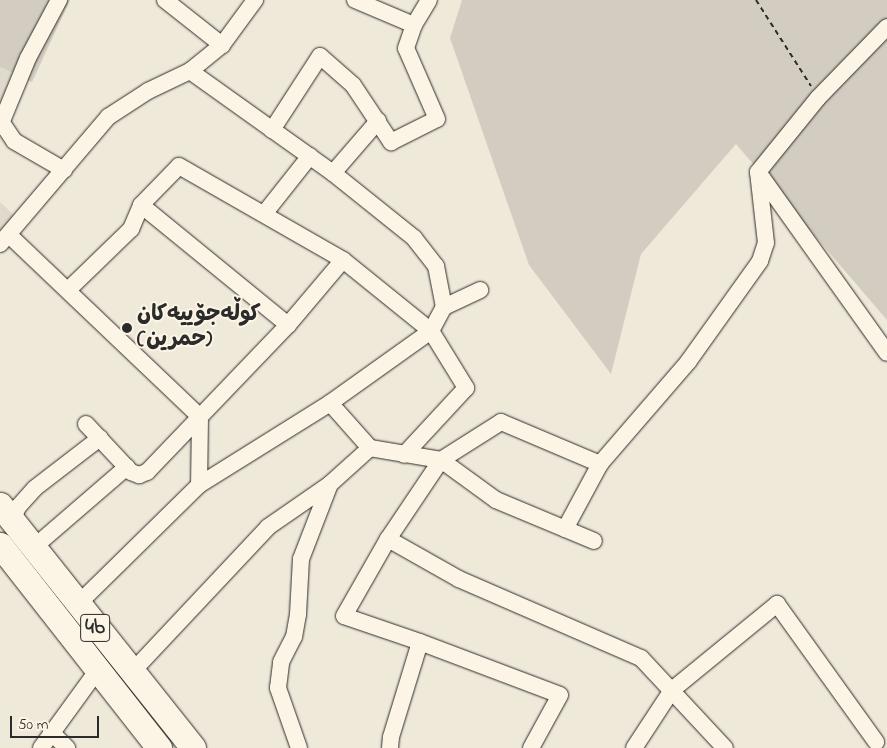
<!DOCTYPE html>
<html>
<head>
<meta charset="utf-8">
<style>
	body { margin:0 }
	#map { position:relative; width:887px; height:748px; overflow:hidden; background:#efe9da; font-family:"Indie Flower","Playpen Sans Arabic",sans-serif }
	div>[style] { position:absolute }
	.built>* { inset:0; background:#e0dacc }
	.green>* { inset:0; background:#d2cdc0 }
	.path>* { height:2px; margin-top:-1px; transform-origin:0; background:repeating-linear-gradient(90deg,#2b2b2b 0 5px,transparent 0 9px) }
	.roads { filter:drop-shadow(0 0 1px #2b2b2b) drop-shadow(0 0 1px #2b2b2b) }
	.minor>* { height:16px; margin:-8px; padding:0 8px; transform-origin:8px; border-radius:8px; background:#fcf5e5 }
	.highway>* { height:25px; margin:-12.5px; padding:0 12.5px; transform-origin:12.5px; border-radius:12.5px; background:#fcf5e5 }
	.dots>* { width:14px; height:14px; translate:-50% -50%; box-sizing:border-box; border:2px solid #fcf5e5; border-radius:50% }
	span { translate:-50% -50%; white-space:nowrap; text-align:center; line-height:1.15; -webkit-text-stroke:4px #fcf5e5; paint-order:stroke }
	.shield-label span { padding:1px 4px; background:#fcf5e5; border:1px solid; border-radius:4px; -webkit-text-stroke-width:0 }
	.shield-label { font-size:21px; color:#2b2b2b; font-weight:700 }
	.poi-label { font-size:22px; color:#2b2b2b; font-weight:700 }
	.left { translate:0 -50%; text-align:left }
	.scale { position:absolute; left:10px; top:716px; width:89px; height:22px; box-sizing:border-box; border:2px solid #2b2b2b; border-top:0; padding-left:6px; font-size:15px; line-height:18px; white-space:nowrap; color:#2b2b2b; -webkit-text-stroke:4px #fcf5e5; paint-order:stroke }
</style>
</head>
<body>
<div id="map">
	<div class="built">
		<div style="clip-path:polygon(0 67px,20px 77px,0 112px)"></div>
		<div style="clip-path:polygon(0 202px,18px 219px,0 236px)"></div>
	</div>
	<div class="green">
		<div style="clip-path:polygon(0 0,70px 0,32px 82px,0 67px)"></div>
		<div style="clip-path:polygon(462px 0,887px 0,887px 320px,736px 144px,641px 254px,611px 374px,529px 265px,450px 38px)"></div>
	</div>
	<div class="path">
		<div style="left:756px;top:0;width:102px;rotate:57.4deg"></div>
	</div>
	<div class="roads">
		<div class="minor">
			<div style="left:165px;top:0;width:73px;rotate:38.3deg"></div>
			<div style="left:355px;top:0;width:64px;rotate:23deg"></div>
			<div style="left:190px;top:71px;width:176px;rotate:35.5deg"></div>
			<div style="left:333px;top:173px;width:104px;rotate:38.7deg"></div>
			<div style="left:414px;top:238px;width:36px;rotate:52deg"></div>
			<div style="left:436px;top:266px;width:42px;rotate:79deg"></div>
			<div style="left:0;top:120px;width:25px;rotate:56deg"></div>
			<div style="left:14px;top:141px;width:58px;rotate:30.1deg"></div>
			<div style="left:2px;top:121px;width:68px;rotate:-67.6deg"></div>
			<div style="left:28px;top:58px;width:66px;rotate:-61.9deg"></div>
			<div style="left:272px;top:130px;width:88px;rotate:-57deg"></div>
			<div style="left:320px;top:56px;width:44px;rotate:41.3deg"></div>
			<div style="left:353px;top:85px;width:69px;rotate:56.3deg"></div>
			<div style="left:391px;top:142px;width:51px;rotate:-26.6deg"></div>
			<div style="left:437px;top:119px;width:77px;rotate:-113.6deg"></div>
			<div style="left:406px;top:48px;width:24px;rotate:-71deg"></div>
			<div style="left:414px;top:25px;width:29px;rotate:-59deg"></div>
			<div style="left:758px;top:172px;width:95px;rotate:-51deg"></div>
			<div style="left:818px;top:98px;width:99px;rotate:-45.8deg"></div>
			<div style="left:333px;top:173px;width:69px;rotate:-49.1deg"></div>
			<div style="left:141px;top:205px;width:190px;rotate:39.2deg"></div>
			<div style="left:264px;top:214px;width:74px;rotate:-51.6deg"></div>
			<div style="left:9px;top:235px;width:264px;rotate:43.6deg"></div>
			<div style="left:200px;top:417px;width:68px;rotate:90.8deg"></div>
			<div style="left:0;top:244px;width:167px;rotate:-49.6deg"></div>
			<div style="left:108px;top:117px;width:48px;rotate:-33deg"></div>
			<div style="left:148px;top:91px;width:47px;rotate:-25.5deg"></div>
			<div style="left:190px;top:71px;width:41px;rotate:-39.1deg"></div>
			<div style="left:222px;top:45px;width:56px;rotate:-53.7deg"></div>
			<div style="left:68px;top:290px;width:88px;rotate:-44.1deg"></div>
			<div style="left:131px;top:229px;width:26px;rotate:-67deg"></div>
			<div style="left:141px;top:205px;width:54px;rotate:-45.7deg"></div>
			<div style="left:179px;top:166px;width:189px;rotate:29.8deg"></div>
			<div style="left:343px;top:260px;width:113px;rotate:38.9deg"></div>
			<div style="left:431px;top:331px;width:67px;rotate:58.4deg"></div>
			<div style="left:466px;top:388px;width:91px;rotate:132.8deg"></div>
			<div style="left:330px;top:403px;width:60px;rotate:48.4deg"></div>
			<div style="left:370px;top:448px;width:72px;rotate:9.6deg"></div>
			<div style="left:441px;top:460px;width:71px;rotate:-32.3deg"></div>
			<div style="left:501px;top:422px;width:108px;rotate:23deg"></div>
			<div style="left:86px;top:424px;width:66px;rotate:46.8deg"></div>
			<div style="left:131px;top:472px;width:9px;rotate:21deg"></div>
			<div style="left:139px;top:475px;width:9px;rotate:-21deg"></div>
			<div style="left:147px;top:472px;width:204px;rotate:-46.2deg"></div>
			<div style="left:288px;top:325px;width:85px;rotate:-49.8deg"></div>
			<div style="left:12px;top:521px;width:15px;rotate:-67deg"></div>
			<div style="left:18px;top:507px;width:25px;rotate:-48deg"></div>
			<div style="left:35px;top:488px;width:82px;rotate:-37.6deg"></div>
			<div style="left:565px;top:529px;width:74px;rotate:-61.7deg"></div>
			<div style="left:600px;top:464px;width:135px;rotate:-49.2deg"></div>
			<div style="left:688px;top:362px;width:124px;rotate:-54.5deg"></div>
			<div style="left:760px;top:261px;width:19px;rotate:-72deg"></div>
			<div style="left:766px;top:243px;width:71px;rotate:-96.4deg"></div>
			<div style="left:758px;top:172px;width:222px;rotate:54.5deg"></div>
			<div style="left:388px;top:539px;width:81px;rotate:29.4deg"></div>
			<div style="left:459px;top:579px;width:198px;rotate:23.5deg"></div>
			<div style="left:641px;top:658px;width:123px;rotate:47deg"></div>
			<div style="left:33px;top:548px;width:124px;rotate:-40.8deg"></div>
			<div style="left:77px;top:605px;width:171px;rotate:-44.5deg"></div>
			<div style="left:199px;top:485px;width:155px;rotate:-32deg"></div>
			<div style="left:330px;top:403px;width:124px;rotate:-35.5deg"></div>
			<div style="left:431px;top:331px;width:27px;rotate:-62deg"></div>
			<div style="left:444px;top:307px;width:40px;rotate:-25deg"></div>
			<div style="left:132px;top:672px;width:199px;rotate:-46.8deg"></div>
			<div style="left:268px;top:527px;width:75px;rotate:-34.7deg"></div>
			<div style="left:330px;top:484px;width:54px;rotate:-42deg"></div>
			<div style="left:51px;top:732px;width:23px;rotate:45deg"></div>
			<div style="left:41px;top:748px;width:95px;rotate:-54deg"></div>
			<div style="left:299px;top:748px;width:64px;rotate:-109.3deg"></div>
			<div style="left:278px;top:688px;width:26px;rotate:-83deg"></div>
			<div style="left:281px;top:662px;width:28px;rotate:-63deg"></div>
			<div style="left:294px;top:637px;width:23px;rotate:-80deg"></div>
			<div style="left:298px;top:614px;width:55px;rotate:-86.9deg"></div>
			<div style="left:301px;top:559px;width:80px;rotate:-68.9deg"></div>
			<div style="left:390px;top:748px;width:11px;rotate:-85deg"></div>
			<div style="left:391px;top:737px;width:99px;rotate:-73deg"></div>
			<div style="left:531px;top:748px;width:60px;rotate:-61.3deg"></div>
			<div style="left:560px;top:695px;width:150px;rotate:-159.3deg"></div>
			<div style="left:420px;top:642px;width:80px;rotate:-161.1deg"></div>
			<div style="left:344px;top:616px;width:89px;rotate:-60.3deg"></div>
			<div style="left:388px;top:539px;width:95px;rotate:-56.1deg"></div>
			<div style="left:441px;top:460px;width:68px;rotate:36deg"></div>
			<div style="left:496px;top:500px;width:106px;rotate:22.7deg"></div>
			<div style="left:634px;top:748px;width:69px;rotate:-56.8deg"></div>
			<div style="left:672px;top:690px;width:136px;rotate:-39.3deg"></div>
			<div style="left:777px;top:604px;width:170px;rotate:54.3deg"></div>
		</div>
		<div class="highway">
			<div style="left:0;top:505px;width:310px;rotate:51.5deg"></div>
			<div style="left:0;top:545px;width:258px;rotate:51.9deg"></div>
		</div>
	</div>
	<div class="dots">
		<div style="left:127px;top:328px;background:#2b2b2b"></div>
	</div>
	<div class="shield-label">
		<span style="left:95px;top:628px">4b</span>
	</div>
	<div class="poi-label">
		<span class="left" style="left:137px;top:328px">کوڵەجۆییەکان<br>(حمرین)</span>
	</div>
	<div class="scale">50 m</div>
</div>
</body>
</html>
